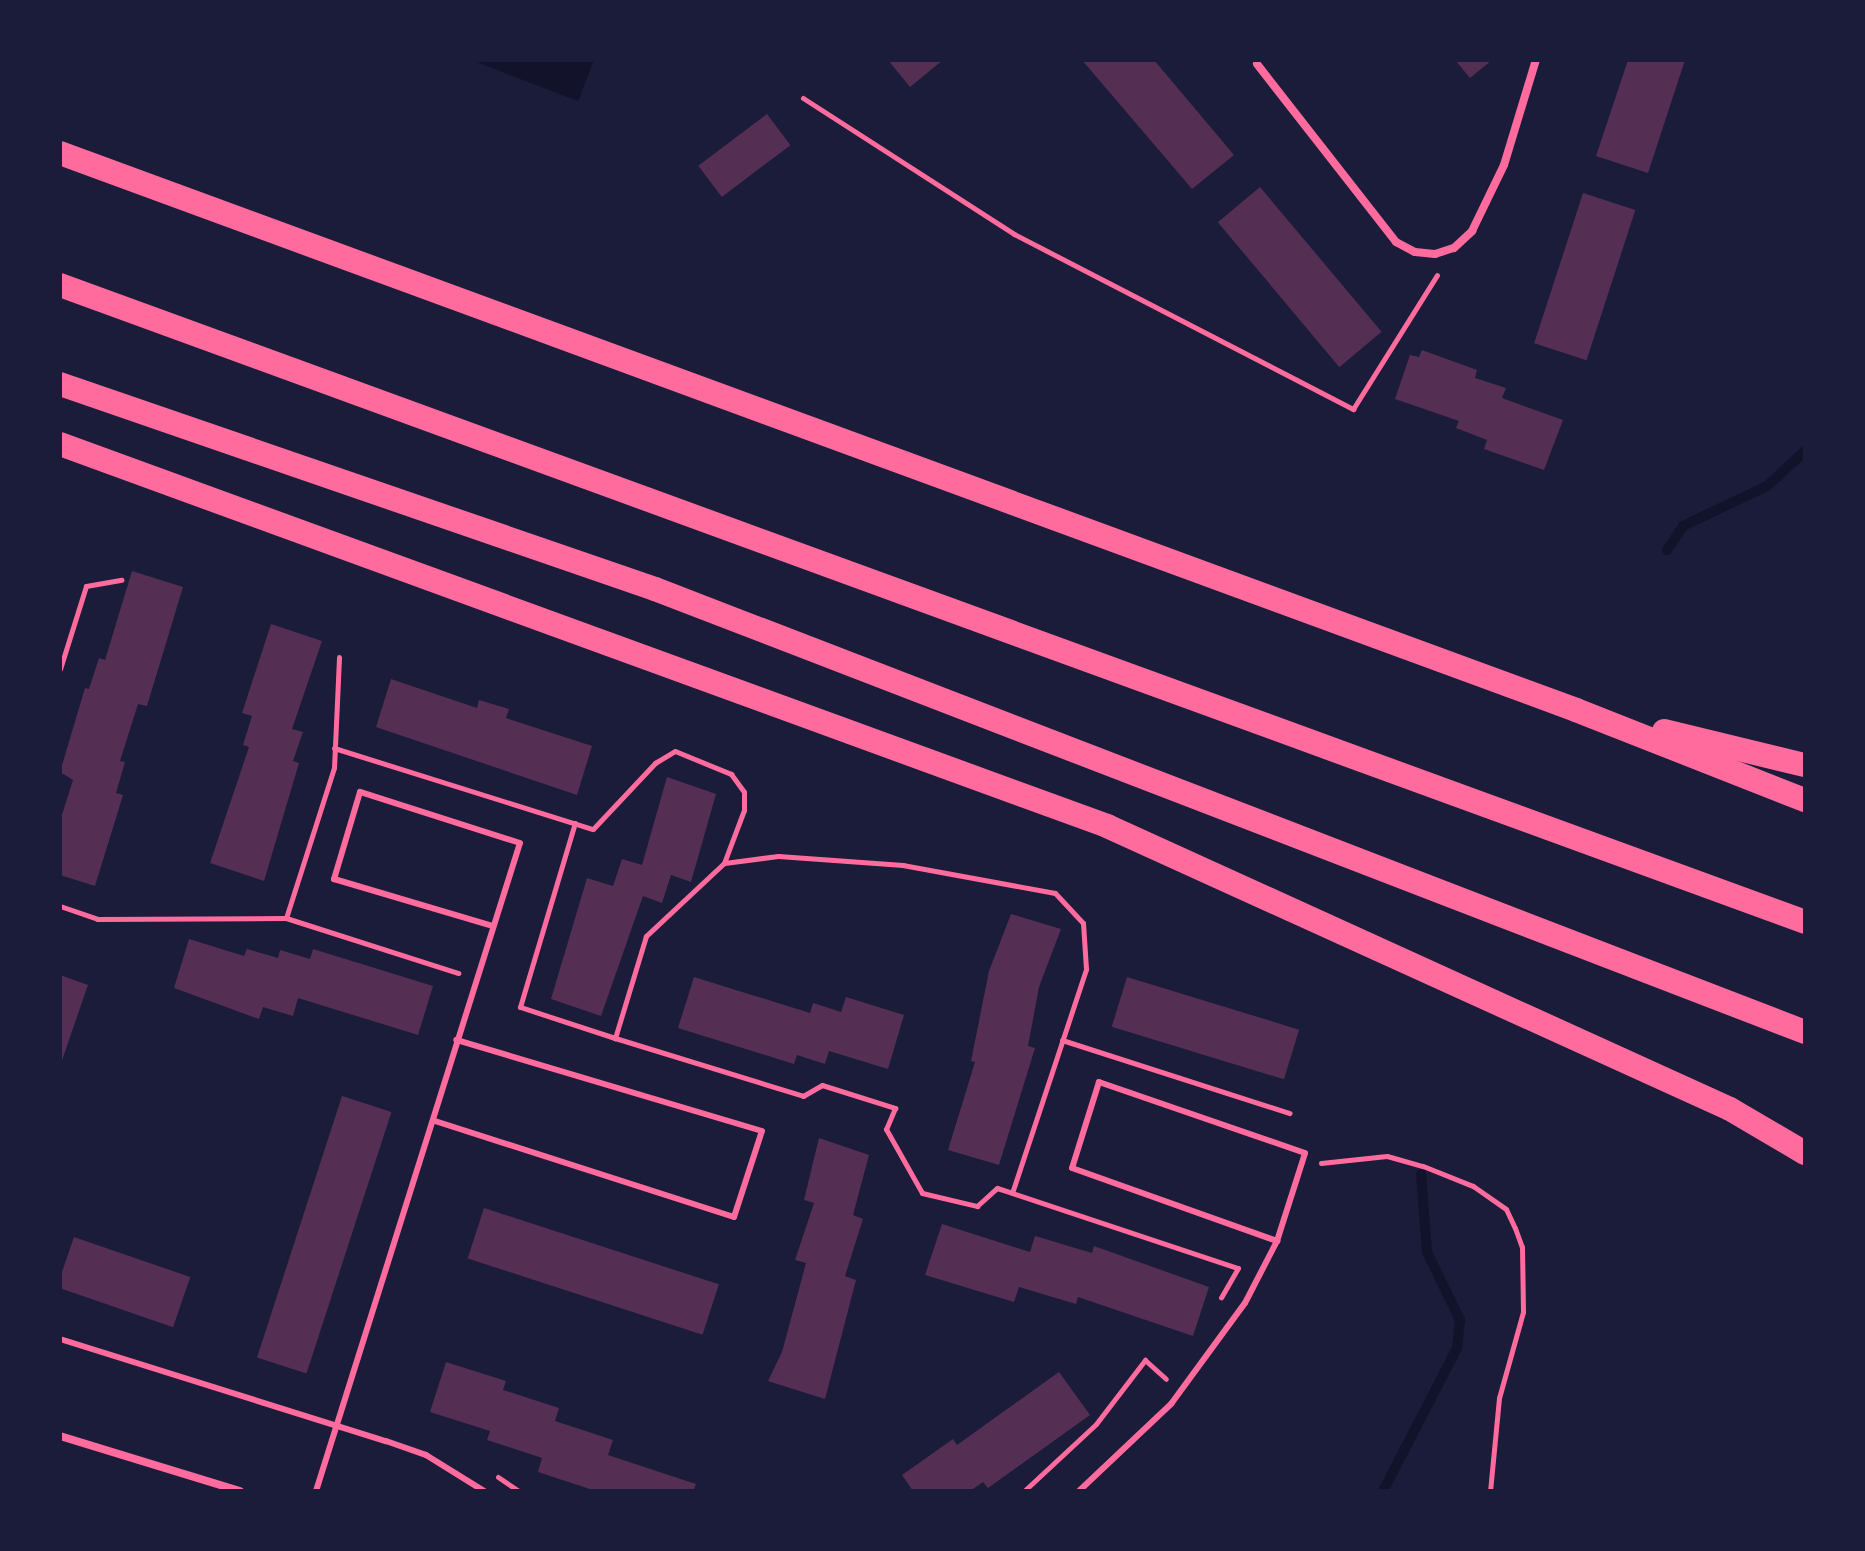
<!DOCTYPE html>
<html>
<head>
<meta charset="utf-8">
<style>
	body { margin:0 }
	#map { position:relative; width:1865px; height:1551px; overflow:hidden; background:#1b1b3a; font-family:Cabin,sans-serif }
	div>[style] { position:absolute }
	.water>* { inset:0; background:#12122b }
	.stream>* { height:10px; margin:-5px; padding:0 5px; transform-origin:5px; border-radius:5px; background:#12122b }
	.building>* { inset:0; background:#542f53; transform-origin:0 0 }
	.path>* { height:5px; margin:-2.5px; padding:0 2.5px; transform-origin:2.5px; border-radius:2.5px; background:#ff6b9d }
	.service>* { height:6px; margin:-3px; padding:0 3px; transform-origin:3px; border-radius:3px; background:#ff6b9d }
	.minor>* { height:8px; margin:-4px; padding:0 4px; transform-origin:4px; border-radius:4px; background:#ff6b9d }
	.motorway>* { height:24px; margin:-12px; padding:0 12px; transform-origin:12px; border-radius:12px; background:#ff6b9d }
	span { translate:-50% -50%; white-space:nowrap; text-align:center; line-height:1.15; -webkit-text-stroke:6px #1b1b3a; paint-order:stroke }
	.frame { position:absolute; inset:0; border:62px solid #1b1b3a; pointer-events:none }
</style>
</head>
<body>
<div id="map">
	<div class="water">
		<div style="clip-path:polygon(471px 60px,594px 60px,578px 101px)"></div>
	</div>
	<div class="stream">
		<div style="left:1667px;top:550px;width:29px;rotate:-56deg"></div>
		<div style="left:1683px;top:526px;width:93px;rotate:-25.5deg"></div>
		<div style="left:1767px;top:486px;width:52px;rotate:-42.6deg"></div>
		<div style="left:1383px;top:1491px;width:161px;rotate:-62.6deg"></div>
		<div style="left:1457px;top:1348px;width:28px;rotate:-84deg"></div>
		<div style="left:1460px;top:1320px;width:76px;rotate:-115.9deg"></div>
		<div style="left:1427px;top:1252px;width:78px;rotate:-94.4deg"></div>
	</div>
	<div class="building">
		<div style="clip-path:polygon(888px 60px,943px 60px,910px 87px)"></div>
		<div style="clip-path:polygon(1082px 60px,1154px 60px,1234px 155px,1192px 189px)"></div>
		<div style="clip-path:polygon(1455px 60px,1492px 60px,1470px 78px)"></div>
		<div style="clip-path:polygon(1628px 60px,1685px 60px,1648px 173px,1596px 156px)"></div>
		<div style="left:767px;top:114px;width:39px;height:86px;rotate:53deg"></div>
		<div style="left:1260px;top:187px;width:189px;height:55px;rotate:50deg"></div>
		<div style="left:1583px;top:193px;width:55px;height:158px;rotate:18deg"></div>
		<div style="clip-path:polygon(1422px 350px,1477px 370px,1475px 378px,1506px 388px,1502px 398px,1563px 420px,1544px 470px,1484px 449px,1487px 440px,1456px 428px,1459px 421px,1395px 399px,1410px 355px,1419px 357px)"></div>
		<div style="clip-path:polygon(132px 571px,183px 587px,147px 706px,138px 704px,120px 761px,125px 762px,116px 793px,123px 795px,95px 886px,60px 875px,60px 821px,73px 780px,60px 772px,85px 688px,89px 689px,99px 658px,105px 660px)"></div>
		<div style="clip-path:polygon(271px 624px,322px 641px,292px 729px,303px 732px,293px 761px,299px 763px,264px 881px,210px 863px,249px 747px,243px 745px,252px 716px,242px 713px)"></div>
		<div style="clip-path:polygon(391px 679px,477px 708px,479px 700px,509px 709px,506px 718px,592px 746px,577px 795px,376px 727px)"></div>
		<div style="clip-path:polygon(667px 777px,716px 794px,691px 882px,671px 875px,662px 903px,643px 896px,601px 1016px,551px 999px,587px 878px,613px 886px,622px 859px,642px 865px)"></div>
		<div style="clip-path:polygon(1011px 914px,1061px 929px,1039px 987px,1028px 1046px,1035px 1048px,999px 1165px,948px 1150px,975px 1062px,971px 1061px,989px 971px)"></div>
		<div style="clip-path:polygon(189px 939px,244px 956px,247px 949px,278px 958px,280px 950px,310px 959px,313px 949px,433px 986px,418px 1035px,298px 998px,293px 1016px,263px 1007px,259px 1019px,174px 988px)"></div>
		<div style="clip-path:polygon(60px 975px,88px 985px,60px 1066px)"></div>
		<div style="clip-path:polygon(694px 977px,810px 1013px,813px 1003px,841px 1012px,846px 997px,904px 1015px,888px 1069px,829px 1051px,825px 1064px,797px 1055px,794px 1064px,678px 1028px)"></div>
		<div style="left:1127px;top:977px;width:180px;height:52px;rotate:17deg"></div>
		<div style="left:342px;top:1096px;width:52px;height:275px;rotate:18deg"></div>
		<div style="clip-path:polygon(819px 1138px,869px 1155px,853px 1215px,863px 1219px,845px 1276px,856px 1280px,825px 1399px,768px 1381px,782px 1352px,806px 1263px,795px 1260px,814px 1203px,804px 1200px)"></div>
		<div style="left:484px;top:1208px;width:247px;height:53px;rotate:18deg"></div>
		<div style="clip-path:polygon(942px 1224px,1030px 1252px,1035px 1236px,1092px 1253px,1094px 1246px,1209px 1287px,1193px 1336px,1078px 1297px,1076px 1304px,1019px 1287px,1014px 1302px,925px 1275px)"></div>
		<div style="left:74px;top:1237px;width:123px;height:53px;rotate:19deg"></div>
		<div style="clip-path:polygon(446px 1362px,506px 1381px,503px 1390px,559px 1408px,555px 1421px,613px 1440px,608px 1455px,696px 1484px,693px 1491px,596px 1491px,538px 1472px,542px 1458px,487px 1440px,490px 1431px,430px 1412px)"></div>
		<div style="clip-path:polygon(1059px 1372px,1090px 1415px,988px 1488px,983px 1482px,970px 1491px,913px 1491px,902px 1475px,953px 1439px,957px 1445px)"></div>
	</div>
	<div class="path">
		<div style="left:803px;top:98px;width:251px;rotate:32.8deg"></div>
		<div style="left:1014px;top:234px;width:382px;rotate:27.3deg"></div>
		<div style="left:1353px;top:409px;width:158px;rotate:-57.9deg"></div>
		<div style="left:60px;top:669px;width:87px;rotate:-72.6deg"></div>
		<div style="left:86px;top:586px;width:36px;rotate:-10deg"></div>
		<div style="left:334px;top:748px;width:271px;rotate:17.4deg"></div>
		<div style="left:593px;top:829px;width:91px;rotate:-46.8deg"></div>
		<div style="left:655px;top:763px;width:23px;rotate:-31deg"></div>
		<div style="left:675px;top:751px;width:61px;rotate:22.3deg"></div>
		<div style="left:731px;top:774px;width:22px;rotate:54deg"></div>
		<div style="left:744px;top:792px;width:18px;rotate:90deg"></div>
		<div style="left:744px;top:810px;width:57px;rotate:110.7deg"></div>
		<div style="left:724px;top:863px;width:107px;rotate:136.9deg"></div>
		<div style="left:646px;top:936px;width:107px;rotate:106.9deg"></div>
		<div style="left:615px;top:1038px;width:100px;rotate:-161.9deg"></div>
		<div style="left:520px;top:1007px;width:192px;rotate:-73.4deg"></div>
		<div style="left:60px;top:906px;width:39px;rotate:19deg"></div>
		<div style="left:97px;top:919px;width:189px;rotate:-0.3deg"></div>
		<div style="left:286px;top:918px;width:157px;rotate:-72.3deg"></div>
		<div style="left:334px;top:768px;width:111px;rotate:-87.4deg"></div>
		<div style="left:286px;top:918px;width:181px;rotate:17.7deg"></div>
		<div style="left:615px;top:1038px;width:197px;rotate:17.1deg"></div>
		<div style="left:803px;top:1096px;width:22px;rotate:-30deg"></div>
		<div style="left:822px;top:1085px;width:77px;rotate:17.5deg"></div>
		<div style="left:895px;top:1108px;width:23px;rotate:113deg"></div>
		<div style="left:886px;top:1129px;width:73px;rotate:60.6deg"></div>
		<div style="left:922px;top:1193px;width:57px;rotate:13.3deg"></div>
		<div style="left:977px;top:1206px;width:27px;rotate:-42deg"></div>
		<div style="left:997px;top:1188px;width:16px;rotate:18deg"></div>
		<div style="left:1012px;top:1193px;width:236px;rotate:-71.7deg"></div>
		<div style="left:1086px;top:969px;width:46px;rotate:-93.7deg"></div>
		<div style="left:1083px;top:923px;width:41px;rotate:-133deg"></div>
		<div style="left:1055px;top:893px;width:155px;rotate:-169.6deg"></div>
		<div style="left:903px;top:865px;width:125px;rotate:-175.9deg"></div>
		<div style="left:778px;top:856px;width:54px;rotate:172.6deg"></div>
		<div style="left:1062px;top:1040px;width:239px;rotate:17.8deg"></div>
		<div style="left:1321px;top:1163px;width:66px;rotate:-6.1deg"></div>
		<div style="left:1387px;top:1156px;width:37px;rotate:16deg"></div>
		<div style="left:1423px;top:1166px;width:54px;rotate:21.8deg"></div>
		<div style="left:1473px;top:1186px;width:40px;rotate:34.9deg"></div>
		<div style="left:1506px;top:1209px;width:21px;rotate:65deg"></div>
		<div style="left:1515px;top:1228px;width:20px;rotate:70deg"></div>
		<div style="left:1522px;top:1247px;width:65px;rotate:89.1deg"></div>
		<div style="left:1523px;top:1312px;width:89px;rotate:105.6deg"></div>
		<div style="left:1499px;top:1398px;width:93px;rotate:95.5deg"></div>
		<div style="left:1012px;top:1193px;width:238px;rotate:18.4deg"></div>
		<div style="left:1238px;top:1268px;width:34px;rotate:120deg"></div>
		<div style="left:498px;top:1477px;width:25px;rotate:34deg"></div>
		<div style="left:1024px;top:1491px;width:98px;rotate:-42.9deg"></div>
		<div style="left:1096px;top:1424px;width:81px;rotate:-52.6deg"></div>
		<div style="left:1145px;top:1360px;width:28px;rotate:42deg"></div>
	</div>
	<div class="service">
		<div style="left:435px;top:1121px;width:314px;rotate:17.8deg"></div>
		<div style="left:734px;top:1217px;width:90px;rotate:-72deg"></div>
		<div style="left:762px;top:1131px;width:319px;rotate:-163.4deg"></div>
		<div style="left:60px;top:1339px;width:342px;rotate:17.4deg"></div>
		<div style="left:386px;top:1441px;width:42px;rotate:19.3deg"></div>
		<div style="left:426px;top:1455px;width:68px;rotate:31.8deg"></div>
		<div style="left:316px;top:1491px;width:679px;rotate:-72.53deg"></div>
		<div style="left:520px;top:843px;width:168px;rotate:-162.3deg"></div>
		<div style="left:360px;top:792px;width:91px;rotate:106.6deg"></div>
		<div style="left:334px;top:879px;width:166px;rotate:16.5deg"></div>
		<div style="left:1079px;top:1491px;width:127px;rotate:-43.4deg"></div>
		<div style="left:1171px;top:1404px;width:125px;rotate:-53.8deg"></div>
		<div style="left:1245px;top:1303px;width:70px;rotate:-62.7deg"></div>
		<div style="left:1277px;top:1241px;width:92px;rotate:-72.3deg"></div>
		<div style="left:1305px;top:1153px;width:218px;rotate:-161deg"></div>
		<div style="left:1099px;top:1082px;width:90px;rotate:107.4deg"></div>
		<div style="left:1072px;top:1168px;width:218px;rotate:19.6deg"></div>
	</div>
	<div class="minor">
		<div style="left:1257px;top:64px;width:226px;rotate:52deg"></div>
		<div style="left:1396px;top:242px;width:21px;rotate:28deg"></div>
		<div style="left:1415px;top:252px;width:20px;rotate:6deg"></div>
		<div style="left:1435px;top:254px;width:20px;rotate:-18deg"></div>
		<div style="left:1454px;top:248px;width:25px;rotate:-43deg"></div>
		<div style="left:1472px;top:231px;width:73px;rotate:-64.1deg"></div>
		<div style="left:1504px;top:165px;width:110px;rotate:-73.1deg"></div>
		<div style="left:60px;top:1436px;width:188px;rotate:17deg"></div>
	</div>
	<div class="motorway">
		<div style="left:60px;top:153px;width:1615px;rotate:20.17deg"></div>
		<div style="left:1576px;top:710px;width:246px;rotate:21.5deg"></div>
		<div style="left:60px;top:285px;width:1858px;rotate:20.05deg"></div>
		<div style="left:60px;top:384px;width:629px;rotate:19.01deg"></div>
		<div style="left:655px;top:589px;width:1232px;rotate:21.07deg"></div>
		<div style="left:60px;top:444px;width:1115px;rotate:20.04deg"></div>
		<div style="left:1107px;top:826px;width:684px;rotate:24.43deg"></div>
		<div style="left:1730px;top:1109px;width:87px;rotate:30.4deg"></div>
		<div style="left:1664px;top:731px;width:145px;rotate:13.6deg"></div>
	</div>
	<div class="frame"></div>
</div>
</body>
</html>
